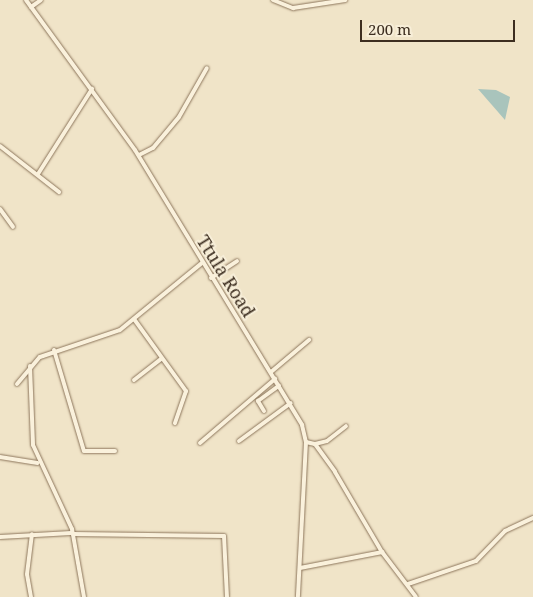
<!DOCTYPE html>
<html>
<head>
<meta charset="utf-8">
<style>
	body { margin:0 }
	#map { position:relative; width:533px; height:597px; overflow:hidden; background:#f0e4c8; font-family:"Noto Serif",serif }
	div>[style] { position:absolute }
	.water>* { inset:0; background:#a9c4bc }
	.roads { filter:drop-shadow(0 0 1px #8d765c) drop-shadow(0 0 1px #8d765c) }
	.minor>* { height:4px; margin:-2px; padding:0 2px; transform-origin:2px; border-radius:2px; background:#faf1dc }
	span { translate:-50% -50%; white-space:nowrap; text-align:center; line-height:1.15; -webkit-text-stroke:4px #f7eed8; paint-order:stroke }
	.street-label { font-size:18px; color:#3d2e20 }
	.scale { position:absolute; left:360px; top:20px; width:155px; height:22px; box-sizing:border-box; border:2px solid #3d2e20; border-top:0; padding-left:6px; font-size:15px; line-height:18px; white-space:nowrap; color:#3d2e20; -webkit-text-stroke:4px #f7eed8; paint-order:stroke }
</style>
</head>
<body>
<div id="map">
	<div class="water">
		<div style="clip-path:polygon(478px 89px,496px 90px,510px 97px,505px 120px)"></div>
	</div>
	<div class="roads">
		<div class="minor">
			<div style="left:26px;top:0;width:185px;rotate:54deg"></div>
			<div style="left:135px;top:150px;width:322px;rotate:58.7deg"></div>
			<div style="left:302px;top:425px;width:17px;rotate:77deg"></div>
			<div style="left:306px;top:442px;width:155px;rotate:93deg"></div>
			<div style="left:273px;top:0;width:22px;rotate:22deg"></div>
			<div style="left:293px;top:8px;width:53px;rotate:-8.7deg"></div>
			<div style="left:31px;top:7px;width:12px;rotate:-35deg"></div>
			<div style="left:0;top:146px;width:75px;rotate:37.9deg"></div>
			<div style="left:139px;top:155px;width:16px;rotate:-27deg"></div>
			<div style="left:153px;top:148px;width:40px;rotate:-50deg"></div>
			<div style="left:179px;top:117px;width:56px;rotate:-60.3deg"></div>
			<div style="left:38px;top:174px;width:101px;rotate:-57.6deg"></div>
			<div style="left:0;top:209px;width:22px;rotate:54deg"></div>
			<div style="left:211px;top:278px;width:31px;rotate:-33deg"></div>
			<div style="left:134px;top:319px;width:89px;rotate:54.2deg"></div>
			<div style="left:186px;top:391px;width:34px;rotate:109deg"></div>
			<div style="left:54px;top:350px;width:105px;rotate:73.5deg"></div>
			<div style="left:84px;top:451px;width:31px"></div>
			<div style="left:30px;top:366px;width:79px;rotate:87.8deg"></div>
			<div style="left:33px;top:445px;width:93px;rotate:65.1deg"></div>
			<div style="left:72px;top:529px;width:69px;rotate:80deg"></div>
			<div style="left:271px;top:372px;width:50px;rotate:-40.1deg"></div>
			<div style="left:134px;top:380px;width:34px;rotate:-38deg"></div>
			<div style="left:17px;top:384px;width:35px;rotate:-50deg"></div>
			<div style="left:40px;top:357px;width:84px;rotate:-18.6deg"></div>
			<div style="left:120px;top:330px;width:106px;rotate:-39.3deg"></div>
			<div style="left:264px;top:411px;width:12px;rotate:-121deg"></div>
			<div style="left:258px;top:401px;width:26px;rotate:-36deg"></div>
			<div style="left:239px;top:441px;width:64px;rotate:-36.2deg"></div>
			<div style="left:306px;top:442px;width:9px;rotate:13deg"></div>
			<div style="left:315px;top:444px;width:34px;rotate:54deg"></div>
			<div style="left:335px;top:472px;width:93px;rotate:59.6deg"></div>
			<div style="left:382px;top:552px;width:56px;rotate:52.9deg"></div>
			<div style="left:200px;top:443px;width:99px;rotate:-40.5deg"></div>
			<div style="left:315px;top:444px;width:12px;rotate:-14deg"></div>
			<div style="left:327px;top:441px;width:24px;rotate:-38deg"></div>
			<div style="left:0;top:457px;width:38px;rotate:9deg"></div>
			<div style="left:73px;top:534px;width:151px;rotate:0.8deg"></div>
			<div style="left:224px;top:536px;width:61px;rotate:87.2deg"></div>
			<div style="left:0;top:537px;width:71px;rotate:-3.2deg"></div>
			<div style="left:300px;top:568px;width:84px;rotate:-11deg"></div>
			<div style="left:408px;top:584px;width:72px;rotate:-18.7deg"></div>
			<div style="left:476px;top:561px;width:42px;rotate:-46deg"></div>
			<div style="left:505px;top:531px;width:31px;rotate:-25deg"></div>
			<div style="left:31px;top:597px;width:23px;rotate:-100deg"></div>
			<div style="left:27px;top:574px;width:40px;rotate:-82.9deg"></div>
		</div>
	</div>
	<div class="street-label">
		<span style="left:226px;top:276px;rotate:58deg">Ttula Road</span>
	</div>
	<div class="scale">200 m</div>
</div>
</body>
</html>
